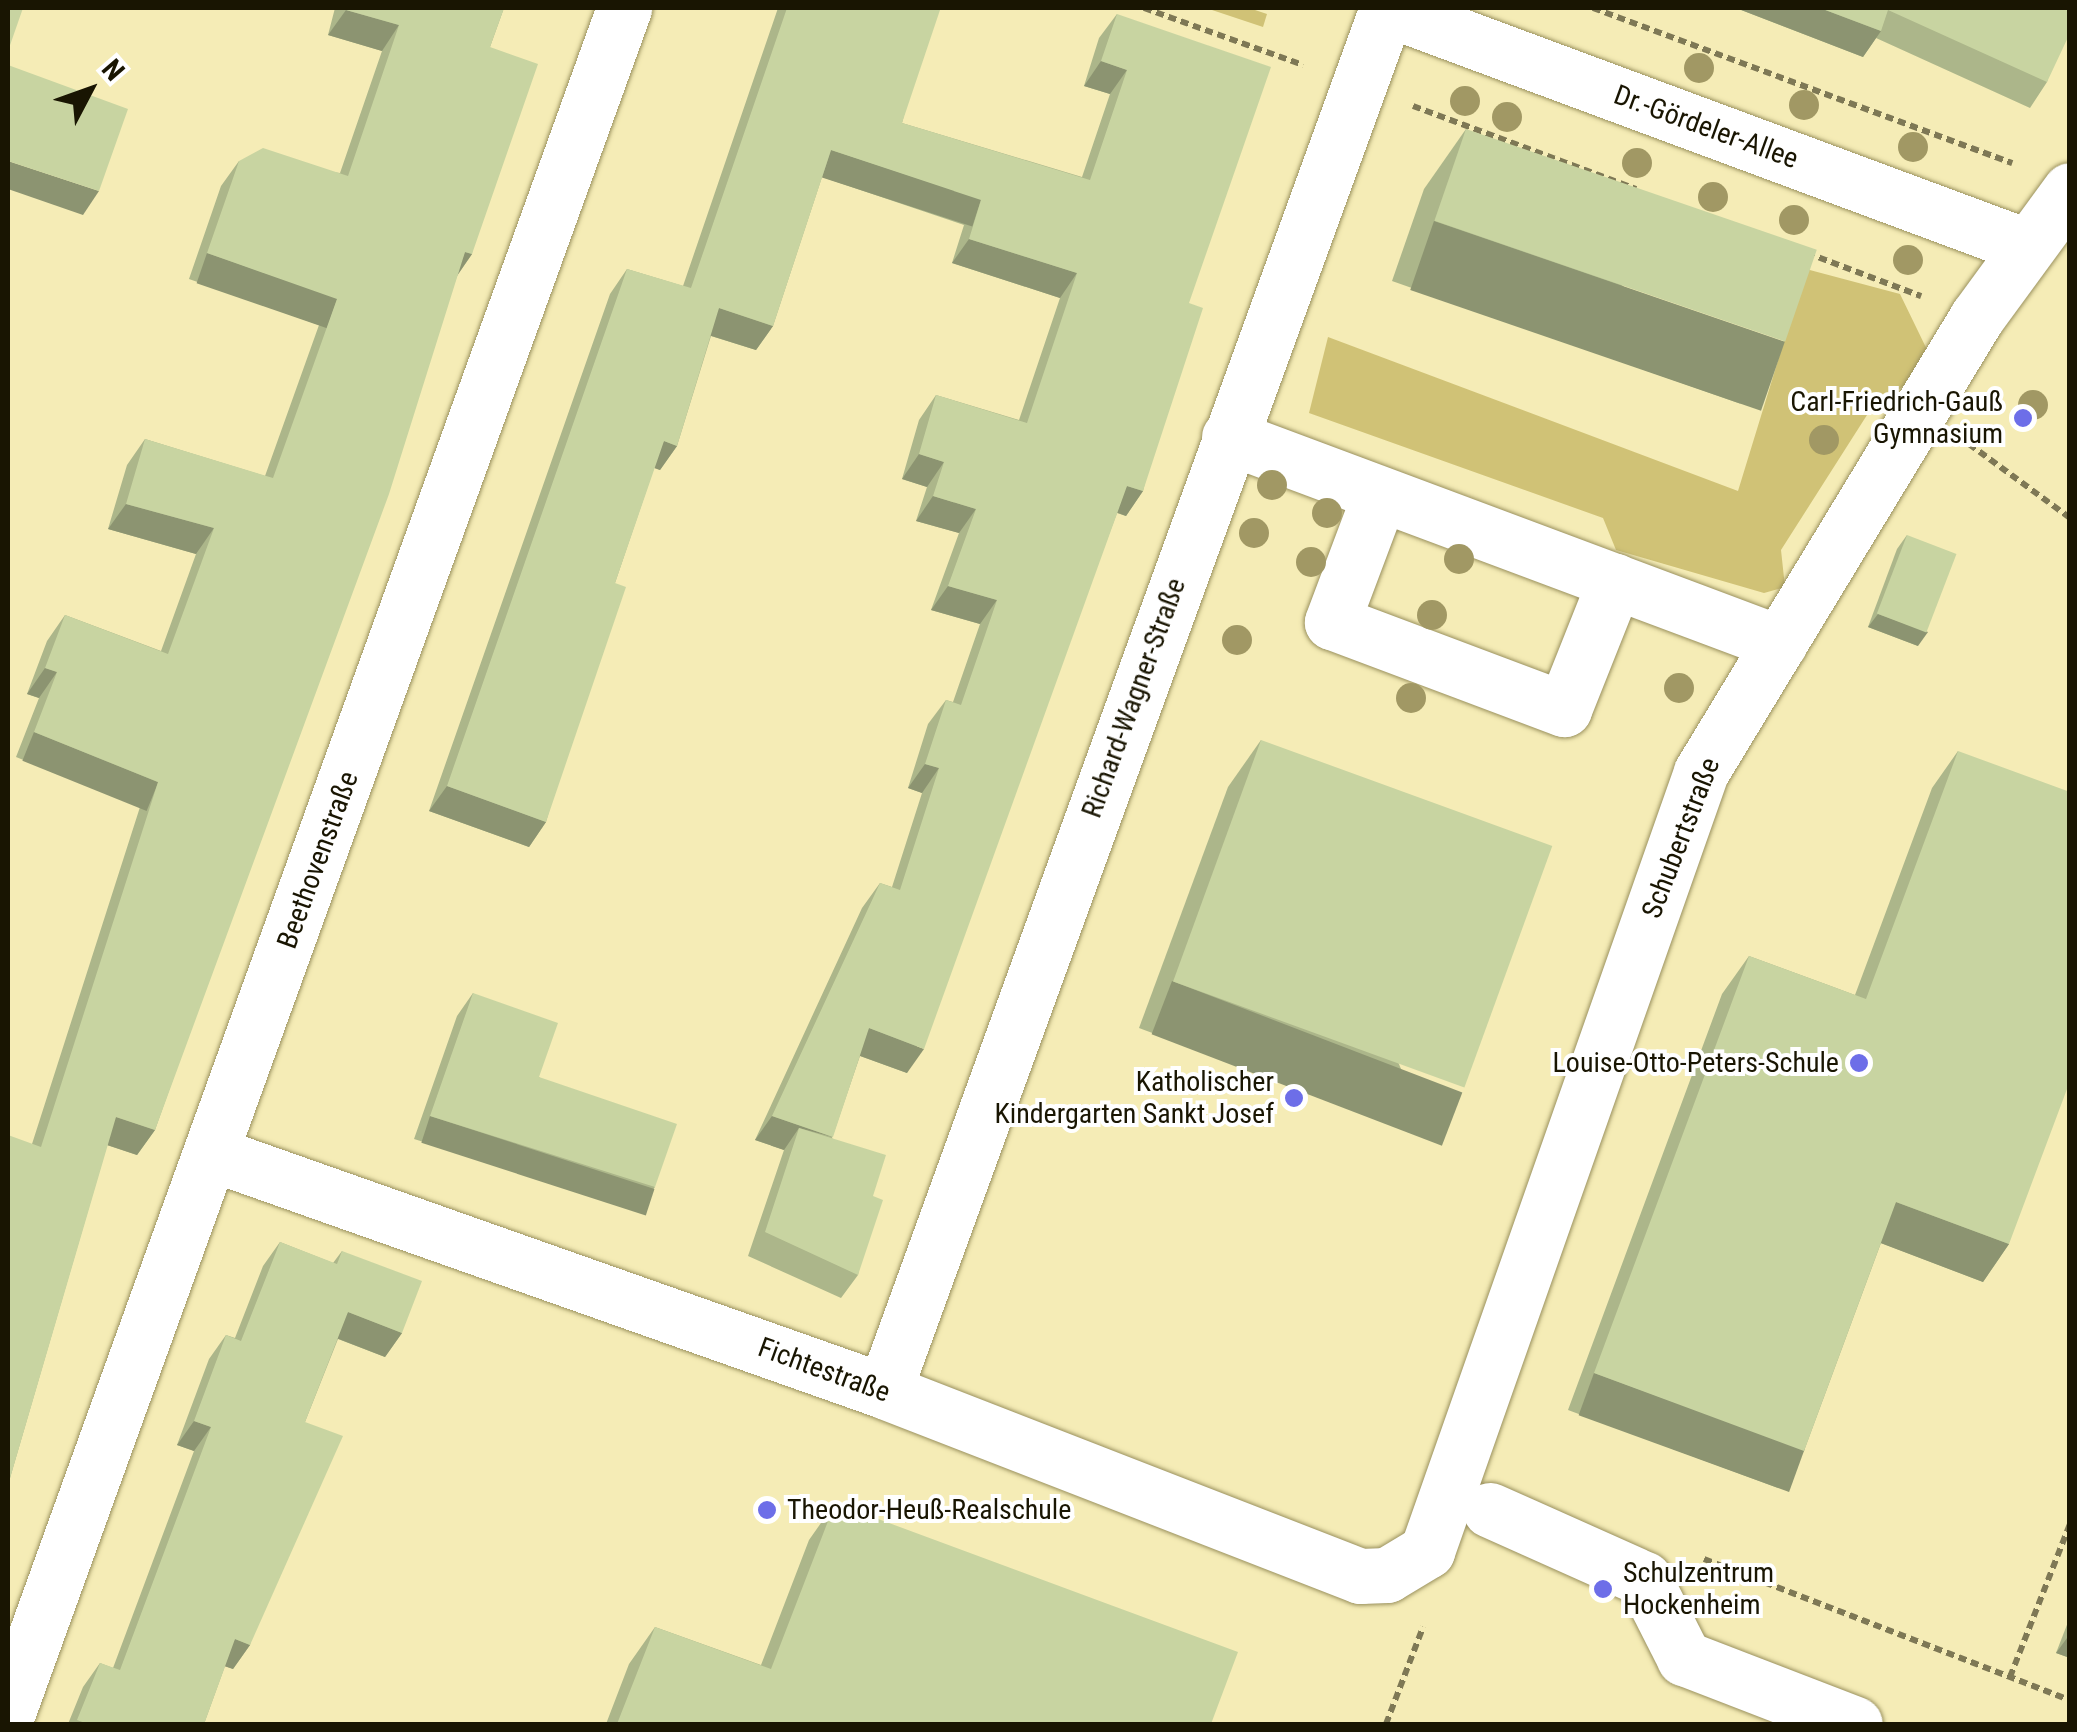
<!DOCTYPE html>
<html>
<head>
<meta charset="utf-8">
<style>
	body { margin:0 }
	#map { position:relative; width:2077px; height:1732px; overflow:hidden; background:#f5ecb6; font-family:"Roboto Condensed",sans-serif }
	div>[style] { position:absolute }
	.green>* { inset:0; background:#d0c276 }
	.path>* { height:6px; margin-top:-3px; transform-origin:0; background:repeating-linear-gradient(90deg,#7e7855 0 8px,transparent 0 13px) }
	.roads { filter:drop-shadow(0 0 2px #9a915e) drop-shadow(0 0 2px #9a915e) }
	.minor>* { height:55px; margin:-27.5px; padding:0 27.5px; transform-origin:27.5px; border-radius:27.5px; background:#fff }
	.trees>* { width:30px; height:30px; margin:-15px; border-radius:50%; background:#a19864 }
	.wall>* { inset:0; background:#acb68a }
	.shaded-wall>* { inset:0; background:#8c9471; transform-origin:0 0 }
	.building>* { inset:0; background:#c8d4a1; transform-origin:0 0 }
	.dots>* { width:28px; height:28px; translate:-50% -50%; box-sizing:border-box; border:5px solid #fff; border-radius:50% }
	span { translate:-50% -50%; white-space:nowrap; text-align:center; line-height:1.15; -webkit-text-stroke:8px #fff; paint-order:stroke }
	.street-label { font-size:28px; color:#191502 }
	.poi-label { font-size:28px; color:#191502 }
	.right { translate:-100% -50%; text-align:right }
	.left { translate:0 -50%; text-align:left }
	.frame { position:absolute; inset:0; border:10px solid #191502; pointer-events:none }
	.north { position:absolute; left:40px; top:40px; width:100px; height:100px; -webkit-text-stroke:8px #fff; paint-order:stroke; rotate:49deg; font-size:28px; font-weight:700; line-height:40px; text-align:center; color:#191502 }
	.north::after { content:''; display:block; margin:auto; width:35px; height:45px; background:#191502; clip-path:polygon(50% 0,100% 100%,50% 72%,0 100%) }
</style>
</head>
<body>
<div id="map">
	<div class="green">
		<div style="clip-path:polygon(1206px 8px,1249px 8px,1267px 14px,1263px 27px)"></div>
		<div style="clip-path:polygon(1806px 269px,1900px 294px,1933px 362px,1867px 415px,1781px 550px,1785px 587px,1764px 593px,1616px 550px,1603px 518px,1309px 413px,1328px 337px,1738px 491px)"></div>
	</div>
	<div class="path">
		<div style="left:1144px;top:8px;width:169px;rotate:19.7deg"></div>
		<div style="left:1593px;top:8px;width:447px;rotate:20.3deg"></div>
		<div style="left:1413px;top:106px;width:238px;rotate:20.4deg"></div>
		<div style="left:1807px;top:253px;width:122px;rotate:20.7deg"></div>
		<div style="left:1969px;top:444px;width:125px;rotate:36.2deg"></div>
		<div style="left:1704px;top:1559px;width:392px;rotate:21.1deg"></div>
		<div style="left:2010px;top:1677px;width:164px;rotate:-68.6deg"></div>
		<div style="left:1386px;top:1724px;width:104px;rotate:-69.1deg"></div>
	</div>
	<div class="roads">
		<div class="minor">
			<div style="left:1385px;top:8px;width:684px;rotate:20.37deg"></div>
			<div style="left:1229px;top:437px;width:588px;rotate:20.5deg"></div>
			<div style="left:1380px;top:494px;width:137px;rotate:110.6deg"></div>
			<div style="left:1332px;top:622px;width:248px;rotate:20.6deg"></div>
			<div style="left:1564px;top:709px;width:138px;rotate:-68.3deg"></div>
			<div style="left:213px;top:1154px;width:712px;rotate:19.45deg"></div>
			<div style="left:884px;top:1391px;width:511px;rotate:21.24deg"></div>
			<div style="left:1360px;top:1576px;width:27px;rotate:-2deg"></div>
			<div style="left:1387px;top:1575px;width:47px;rotate:-31deg"></div>
			<div style="left:1427px;top:1551px;width:826px;rotate:-70.62deg"></div>
			<div style="left:1701px;top:772px;width:532px;rotate:-58.76deg"></div>
			<div style="left:1977px;top:317px;width:157px;rotate:-53.8deg"></div>
			<div style="left:884px;top:1391px;width:1472px;rotate:-70.01deg"></div>
			<div style="left:1490px;top:1510px;width:169px;rotate:24.1deg"></div>
			<div style="left:1644px;top:1579px;width:89px;rotate:63.1deg"></div>
			<div style="left:1684px;top:1658px;width:183px;rotate:21.1deg"></div>
			<div style="left:8px;top:1712px;width:1812px;rotate:-70.12deg"></div>
		</div>
	</div>
	<div class="trees">
		<div style="left:1699px;top:68px"></div>
		<div style="left:1465px;top:101px"></div>
		<div style="left:1804px;top:105px"></div>
		<div style="left:1507px;top:117px"></div>
		<div style="left:1913px;top:147px"></div>
		<div style="left:1637px;top:163px"></div>
		<div style="left:1713px;top:197px"></div>
		<div style="left:1794px;top:220px"></div>
		<div style="left:1908px;top:260px"></div>
		<div style="left:2033px;top:405px"></div>
		<div style="left:1824px;top:440px"></div>
		<div style="left:1272px;top:485px"></div>
		<div style="left:1327px;top:513px"></div>
		<div style="left:1254px;top:533px"></div>
		<div style="left:1459px;top:559px"></div>
		<div style="left:1311px;top:562px"></div>
		<div style="left:1432px;top:615px"></div>
		<div style="left:1237px;top:640px"></div>
		<div style="left:1679px;top:688px"></div>
		<div style="left:1411px;top:698px"></div>
	</div>
	<div class="wall">
		<div style="clip-path:polygon(335px 8px,504px 8px,490px 47px,472px 254px,457px 276px,155px 1130px,137px 1155px,107px 1145px,8px 1485px,32px 1144px,140px 807px,16px 757px,39px 698px,27px 694px,47px 641px,65px 615px,161px 651px,196px 554px,108px 529px,127px 465px,145px 439px,265px 476px,319px 325px,189px 279px,221px 186px,239px 161px,340px 173px,382px 51px,328px 35px)"></div>
		<div style="clip-path:polygon(778px 8px,932px 8px,902px 123px,1082px 177px,1110px 94px,1084px 86px,1099px 38px,1117px 14px,1189px 303px,1143px 491px,1126px 516px,1117px 513px,907px 1073px,860px 1056px,832px 1138px,873px 1196px,858px 1275px,841px 1298px,748px 1256px,784px 1150px,755px 1140px,862px 908px,880px 883px,892px 887px,922px 793px,908px 788px,928px 724px,946px 700px,953px 702px,980px 624px,931px 610px,959px 533px,916px 521px,927px 487px,902px 479px,919px 420px,936px 395px,1019px 420px,1060px 298px,952px 263px,964px 225px,822px 177px,773px 326px,756px 350px,711px 336px,677px 446px,660px 470px,654px 468px,615px 583px,546px 822px,529px 847px,429px 811px,610px 294px,627px 269px,683px 286px)"></div>
		<div style="clip-path:polygon(1736px 8px,2070px 8px,2047px 82px,2030px 108px,1876px 38px,1863px 57px)"></div>
		<div style="clip-path:polygon(1466px 129px,1741px 404px,1392px 281px,1424px 189px)"></div>
		<div style="clip-path:polygon(1907px 535px,1918px 646px,1868px 627px,1897px 549px)"></div>
		<div style="clip-path:polygon(1261px 740px,1430px 1137px,1139px 1028px,1228px 787px)"></div>
		<div style="clip-path:polygon(1958px 751px,2009px 1244px,1983px 1282px,1881px 1243px,1804px 1451px,1778px 1488px,1568px 1410px,1722px 994px,1749px 956px,1855px 995px,1932px 788px)"></div>
		<div style="clip-path:polygon(473px 993px,539px 1077px,655px 1187px,639px 1209px,414px 1139px,457px 1016px)"></div>
		<div style="clip-path:polygon(280px 1242px,333px 1263px,342px 1251px,402px 1333px,385px 1357px,338px 1339px,305px 1422px,250px 1645px,233px 1669px,225px 1666px,204px 1724px,68px 1724px,83px 1687px,100px 1663px,113px 1668px,194px 1451px,177px 1445px,209px 1359px,226px 1335px,235px 1338px,263px 1266px)"></div>
		<div style="clip-path:polygon(835px 1503px,1211px 1724px,606px 1724px,629px 1664px,655px 1627px,761px 1665px,809px 1540px)"></div>
		<div style="clip-path:polygon(2070px 1617px,2070px 1658px,2056px 1653px)"></div>
	</div>
	<div class="shaded-wall">
		<div style="clip-path:polygon(1736px 8px,1820px 8px,1881px 31px,1863px 57px)"></div>
		<div style="clip-path:polygon(346px 10px,399px 25px,382px 51px,328px 35px)"></div>
		<div style="clip-path:polygon(1101px 61px,1127px 70px,1110px 94px,1084px 86px)"></div>
		<div style="left:831px;top:150px;width:158px;height:29px;rotate:18deg"></div>
		<div style="clip-path:polygon(8px 161px,99px 191px,83px 215px,8px 189px)"></div>
		<div style="left:1434px;top:221px;width:371px;height:73px;rotate:19deg"></div>
		<div style="clip-path:polygon(969px 239px,1077px 273px,1060px 298px,952px 263px)"></div>
		<div style="clip-path:polygon(465px 252px,472px 254px,454px 280px)"></div>
		<div style="left:207px;top:253px;width:138px;height:32px;rotate:19deg"></div>
		<div style="clip-path:polygon(719px 308px,773px 326px,756px 350px,702px 333px)"></div>
		<div style="clip-path:polygon(664px 441px,677px 446px,660px 470px,647px 465px)"></div>
		<div style="clip-path:polygon(919px 454px,944px 462px,927px 487px,902px 479px)"></div>
		<div style="clip-path:polygon(1127px 486px,1143px 491px,1126px 516px,1110px 510px)"></div>
		<div style="clip-path:polygon(933px 496px,976px 509px,959px 533px,916px 521px)"></div>
		<div style="clip-path:polygon(126px 504px,214px 528px,196px 554px,108px 529px)"></div>
		<div style="clip-path:polygon(948px 586px,997px 600px,980px 624px,931px 610px)"></div>
		<div style="clip-path:polygon(1878px 614px,1928px 632px,1918px 646px,1868px 627px)"></div>
		<div style="clip-path:polygon(45px 668px,57px 672px,39px 698px,27px 694px)"></div>
		<div style="left:34px;top:732px;width:134px;height:31px;rotate:22deg"></div>
		<div style="clip-path:polygon(925px 764px,939px 768px,922px 793px,908px 788px)"></div>
		<div style="clip-path:polygon(447px 786px,546px 822px,529px 847px,429px 811px)"></div>
		<div style="left:1172px;top:981px;width:311px;height:57px;rotate:21deg"></div>
		<div style="clip-path:polygon(869px 1028px,924px 1049px,907px 1073px,852px 1053px)"></div>
		<div style="left:430px;top:1116px;width:236px;height:28px;rotate:18deg"></div>
		<div style="clip-path:polygon(772px 1116px,833px 1137px,799px 1128px,784px 1150px,755px 1140px)"></div>
		<div style="clip-path:polygon(116px 1117px,155px 1130px,137px 1155px,98px 1142px)"></div>
		<div style="clip-path:polygon(1896px 1202px,2009px 1244px,1983px 1282px,1870px 1239px)"></div>
		<div style="clip-path:polygon(348px 1312px,402px 1333px,385px 1357px,331px 1336px)"></div>
		<div style="left:1594px;top:1373px;width:224px;height:45px;rotate:20deg"></div>
		<div style="clip-path:polygon(194px 1421px,211px 1427px,194px 1451px,177px 1445px)"></div>
		<div style="clip-path:polygon(2070px 1634px,2070px 1658px,2056px 1653px)"></div>
		<div style="clip-path:polygon(235px 1639px,250px 1645px,233px 1669px,218px 1664px)"></div>
	</div>
	<div class="building">
		<div style="clip-path:polygon(8px 8px,23px 8px,8px 51px)"></div>
		<div style="clip-path:polygon(346px 8px,504px 8px,490px 47px,538px 64px,472px 254px,465px 252px,389px 494px,155px 1130px,116px 1117px,8px 1485px,8px 1135px,41px 1147px,158px 782px,34px 732px,57px 672px,45px 668px,65px 615px,168px 654px,214px 528px,126px 504px,145px 439px,273px 478px,337px 299px,207px 253px,239px 161px,263px 148px,348px 176px,399px 25px,346px 10px)"></div>
		<div style="clip-path:polygon(787px 8px,932px 8px,940px 10px,902px 123px,1090px 180px,1127px 70px,1101px 61px,1117px 14px,1271px 67px,1189px 303px,1203px 308px,1143px 491px,1127px 486px,924px 1049px,869px 1028px,833px 1137px,772px 1116px,880px 883px,900px 890px,939px 768px,925px 764px,946px 700px,961px 705px,997px 600px,948px 586px,976px 509px,933px 496px,944px 462px,919px 454px,936px 395px,1027px 423px,1077px 273px,969px 239px,981px 200px,831px 150px,773px 326px,719px 308px,677px 446px,664px 441px,615px 583px,626px 587px,546px 822px,447px 786px,627px 269px,691px 288px)"></div>
		<div style="clip-path:polygon(1820px 8px,2070px 8px,2070px 33px,2047px 82px,1888px 10px,1881px 31px)"></div>
		<div style="clip-path:polygon(8px 65px,128px 109px,99px 191px,8px 161px)"></div>
		<div style="left:1466px;top:129px;width:371px;height:97px;rotate:19deg"></div>
		<div style="left:1907px;top:535px;width:53px;height:84px;rotate:21deg"></div>
		<div style="left:1261px;top:740px;width:310px;height:257px;rotate:20deg"></div>
		<div style="clip-path:polygon(1958px 751px,2070px 792px,2070px 1081px,2009px 1244px,1896px 1202px,1804px 1451px,1594px 1373px,1749px 956px,1866px 999px)"></div>
		<div style="clip-path:polygon(473px 993px,558px 1023px,539px 1077px,677px 1124px,655px 1187px,430px 1116px)"></div>
		<div style="clip-path:polygon(799px 1128px,886px 1155px,873px 1196px,883px 1200px,858px 1275px,765px 1232px)"></div>
		<div style="clip-path:polygon(280px 1242px,337px 1264px,342px 1251px,422px 1281px,402px 1333px,348px 1312px,305px 1422px,343px 1436px,250px 1645px,235px 1639px,204px 1724px,88px 1724px,77px 1720px,100px 1663px,120px 1670px,211px 1427px,194px 1421px,226px 1335px,241px 1341px)"></div>
		<div style="clip-path:polygon(835px 1503px,1238px 1652px,1211px 1724px,617px 1724px,655px 1627px,771px 1669px)"></div>
	</div>
	<div class="dots">
		<div style="left:2023px;top:418px;background:#6d6ee8"></div>
		<div style="left:1859px;top:1063px;background:#6d6ee8"></div>
		<div style="left:1294px;top:1098px;background:#6d6ee8"></div>
		<div style="left:767px;top:1510px;background:#6d6ee8"></div>
		<div style="left:1603px;top:1589px;background:#6d6ee8"></div>
	</div>
	<div class="street-label">
		<span style="left:1706px;top:127px;rotate:20deg">Dr.-Gördeler-Allee</span>
		<span style="left:1134px;top:698px;rotate:-70deg">Richard-Wagner-Straße</span>
		<span style="left:1681px;top:838px;rotate:-69deg">Schubertstraße</span>
		<span style="left:318px;top:860px;rotate:-70deg">Beethovenstraße</span>
		<span style="left:824px;top:1370px;rotate:20deg">Fichtestraße</span>
	</div>
	<div class="poi-label">
		<span class="right" style="left:2003px;top:418px">Carl-Friedrich-Gauß<br>Gymnasium</span>
		<span class="right" style="left:1839px;top:1063px">Louise-Otto-Peters-Schule</span>
		<span class="right" style="left:1274px;top:1098px">Katholischer<br>Kindergarten Sankt Josef</span>
		<span class="left" style="left:787px;top:1510px">Theodor-Heuß-Realschule</span>
		<span class="left" style="left:1623px;top:1589px">Schulzentrum<br>Hockenheim</span>
	</div>
	<div class="frame"></div>
	<div class="north">N</div>
</div>
</body>
</html>
